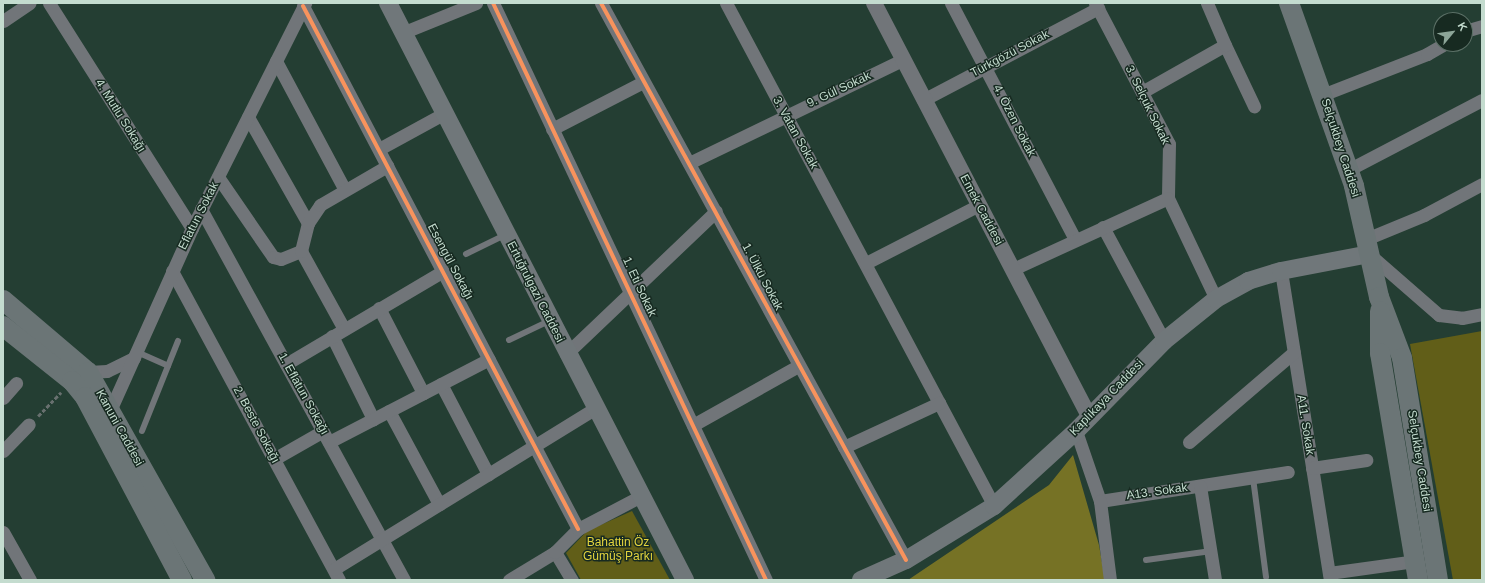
<!DOCTYPE html>
<html>
<head>
<meta charset="utf-8">
<style>
	body { margin:0 }
	#map { position:relative; width:1485px; height:583px; overflow:hidden; background:#243e33; font-family:Arial,sans-serif }
	div>[style] { position:absolute }
	.green>* { inset:0; background:#615e18 }
	.forest>* { inset:0; background:#767225 }
	.path>* { height:2.5px; margin-top:-1.25px; transform-origin:0; background:repeating-linear-gradient(90deg,#68706f 0 4px,transparent 0 6px) }
	.service>* { height:6px; margin:-3px; padding:0 3px; transform-origin:3px; border-radius:3px; background:#717579 }
	.minor>* { height:13px; margin:-6.5px; padding:0 6.5px; transform-origin:6.5px; border-radius:6.5px; background:#717579 }
	.tertiary>* { height:16px; margin:-8px; padding:0 8px; transform-origin:8px; border-radius:8px; background:#717579 }
	.secondary>* { height:18px; margin:-9px; padding:0 9px; transform-origin:9px; border-radius:9px; background:#70777a }
	.primary>* { height:20px; margin:-10px; padding:0 10px; transform-origin:10px; border-radius:10px; background:#6b7576 }
	.cycleway>* { height:4px; margin:-2px; padding:0 2px; transform-origin:2px; border-radius:2px; background:#f8935d }
	span { translate:-50% -50%; white-space:nowrap; text-align:center; line-height:1.15; -webkit-text-stroke:3px #172a21; paint-order:stroke }
	.street-label { font-size:12px; color:#c4dccf }
	.park-label { font-size:12px; color:#e3d43e }
	.frame { position:absolute; inset:0; border:4px solid #c4dccf; pointer-events:none }
	.north { position:absolute; left:1433px; top:12px; width:40px; height:40px; box-sizing:border-box; background:#172a21; border:1px solid #5c7167; border-radius:50%; rotate:61deg; font-size:11px; font-weight:700; line-height:16px; text-align:center; color:#c4dccf }
	.north::after { content:''; display:block; margin:auto; width:14px; height:18px; background:#8ca598; clip-path:polygon(50% 0,100% 100%,50% 72%,0 100%) }
</style>
</head>
<body>
<div id="map">
	<div class="green">
		<div style="clip-path:polygon(1482px 331px,1482px 580px,1453px 580px,1410px 344px)"></div>
		<div style="clip-path:polygon(632px 511px,670px 580px,581px 580px,566px 553px,587px 531px)"></div>
	</div>
	<div class="forest">
		<div style="clip-path:polygon(1073px 455px,1099px 545px,1105px 580px,908px 580px,1049px 485px)"></div>
	</div>
	<div class="path">
		<div style="left:38px;top:416px;width:33px;rotate:-46deg"></div>
	</div>
	<div class="service">
		<div style="left:466px;top:254px;width:43px;rotate:-26deg"></div>
		<div style="left:509px;top:340px;width:44px;rotate:-25.4deg"></div>
		<div style="left:137px;top:352px;width:34px;rotate:24deg"></div>
		<div style="left:142px;top:431px;width:97px;rotate:-68.2deg"></div>
		<div style="left:1253px;top:478px;width:100px;rotate:82.5deg"></div>
		<div style="left:1146px;top:560px;width:66px;rotate:-7.9deg"></div>
	</div>
	<div class="minor">
		<div style="left:49px;top:3px;width:267px;rotate:57.6deg"></div>
		<div style="left:493px;top:3px;width:638px;rotate:64.68deg"></div>
		<div style="left:601px;top:3px;width:635px;rotate:61.3deg"></div>
		<div style="left:726px;top:3px;width:570px;rotate:61.95deg"></div>
		<div style="left:951px;top:3px;width:267px;rotate:62.3deg"></div>
		<div style="left:1095px;top:3px;width:159px;rotate:62.3deg"></div>
		<div style="left:1169px;top:144px;width:54px;rotate:91.1deg"></div>
		<div style="left:1168px;top:198px;width:112px;rotate:64.6deg"></div>
		<div style="left:303px;top:6px;width:591px;rotate:62.26deg"></div>
		<div style="left:3px;top:21px;width:32px;rotate:-34deg"></div>
		<div style="left:1465px;top:31px;width:18px;rotate:-16deg"></div>
		<div style="left:402px;top:33px;width:80px;rotate:-22.1deg"></div>
		<div style="left:1225px;top:45px;width:68px;rotate:64.6deg"></div>
		<div style="left:276px;top:61px;width:146px;rotate:61.9deg"></div>
		<div style="left:1142px;top:92px;width:95px;rotate:-29.5deg"></div>
		<div style="left:1225px;top:45px;width:46px;rotate:-113.2deg"></div>
		<div style="left:1322px;top:95px;width:113px;rotate:-21.3deg"></div>
		<div style="left:1427px;top:54px;width:20px;rotate:-30deg"></div>
		<div style="left:923px;top:100px;width:198px;rotate:-27.7deg"></div>
		<div style="left:248px;top:117px;width:122px;rotate:60.5deg"></div>
		<div style="left:552px;top:129px;width:102px;rotate:-27.3deg"></div>
		<div style="left:379px;top:149px;width:73px;rotate:-28.7deg"></div>
		<div style="left:689px;top:163px;width:237px;rotate:-25.8deg"></div>
		<div style="left:1348px;top:170px;width:151px;rotate:-27.6deg"></div>
		<div style="left:218px;top:177px;width:97px;rotate:55.5deg"></div>
		<div style="left:273px;top:257px;width:8px;rotate:14deg"></div>
		<div style="left:281px;top:259px;width:22px;rotate:-22deg"></div>
		<div style="left:201px;top:209px;width:423px;rotate:61.3deg"></div>
		<div style="left:1103px;top:227px;width:129px;rotate:61.8deg"></div>
		<div style="left:1366px;top:239px;width:63px;rotate:-22.5deg"></div>
		<div style="left:1424px;top:215px;width:66px;rotate:-28.1deg"></div>
		<div style="left:1369px;top:254px;width:93px;rotate:41.1deg"></div>
		<div style="left:1439px;top:315px;width:23px;rotate:7deg"></div>
		<div style="left:1462px;top:318px;width:20px;rotate:-11deg"></div>
		<div style="left:866px;top:263px;width:127px;rotate:-27.2deg"></div>
		<div style="left:1013px;top:269px;width:170px;rotate:-24.6deg"></div>
		<div style="left:172px;top:271px;width:351px;rotate:61.6deg"></div>
		<div style="left:1281px;top:271px;width:313px;rotate:81deg"></div>
		<div style="left:379px;top:308px;width:96px;rotate:62.6deg"></div>
		<div style="left:344px;top:329px;width:89px;rotate:-118.9deg"></div>
		<div style="left:301px;top:251px;width:29px;rotate:-76deg"></div>
		<div style="left:308px;top:223px;width:22px;rotate:-56deg"></div>
		<div style="left:320px;top:205px;width:78px;rotate:-30.2deg"></div>
		<div style="left:332px;top:336px;width:93px;rotate:63.7deg"></div>
		<div style="left:566px;top:354px;width:207px;rotate:-43.6deg"></div>
		<div style="left:286px;top:364px;width:182px;rotate:-30.6deg"></div>
		<div style="left:88px;top:372px;width:19px;rotate:-3deg"></div>
		<div style="left:107px;top:371px;width:30px;rotate:-26deg"></div>
		<div style="left:441px;top:384px;width:102px;rotate:62.4deg"></div>
		<div style="left:3px;top:398px;width:20px;rotate:-49deg"></div>
		<div style="left:389px;top:411px;width:106px;rotate:61.7deg"></div>
		<div style="left:108px;top:415px;width:205px;rotate:-65.8deg"></div>
		<div style="left:192px;top:228px;width:252px;rotate:-63.3deg"></div>
		<div style="left:693px;top:425px;width:120px;rotate:-29.3deg"></div>
		<div style="left:1076px;top:431px;width:74px;rotate:71.1deg"></div>
		<div style="left:1100px;top:501px;width:190px;rotate:-8.8deg"></div>
		<div style="left:329px;top:442px;width:180px;rotate:-27.4deg"></div>
		<div style="left:1189px;top:442px;width:138px;rotate:-40.6deg"></div>
		<div style="left:844px;top:447px;width:105px;rotate:-24.9deg"></div>
		<div style="left:3px;top:451px;width:37px;rotate:-46deg"></div>
		<div style="left:274px;top:459px;width:56px;rotate:-29.7deg"></div>
		<div style="left:1312px;top:468px;width:55px;rotate:-8.4deg"></div>
		<div style="left:1200px;top:486px;width:95px;rotate:80.9deg"></div>
		<div style="left:1100px;top:501px;width:80px;rotate:82.8deg"></div>
		<div style="left:3px;top:532px;width:55px;rotate:60.6deg"></div>
		<div style="left:555px;top:552px;width:33px;rotate:59deg"></div>
		<div style="left:334px;top:569px;width:308px;rotate:-31.6deg"></div>
		<div style="left:1329px;top:573px;width:88px;rotate:-7.9deg"></div>
		<div style="left:509px;top:580px;width:54px;rotate:-31.3deg"></div>
		<div style="left:555px;top:552px;width:33px;rotate:-45deg"></div>
		<div style="left:578px;top:529px;width:71px;rotate:-27.6deg"></div>
	</div>
	<div class="tertiary">
		<div style="left:874px;top:3px;width:466px;rotate:62.5deg"></div>
	</div>
	<div class="secondary">
		<div style="left:388px;top:3px;width:649px;rotate:62.76deg"></div>
		<div style="left:861px;top:580px;width:49px;rotate:-24deg"></div>
		<div style="left:906px;top:560px;width:103px;rotate:-31.5deg"></div>
		<div style="left:994px;top:506px;width:111px;rotate:-42.4deg"></div>
		<div style="left:1076px;top:431px;width:126px;rotate:-45.6deg"></div>
		<div style="left:1164px;top:341px;width:67px;rotate:-38.9deg"></div>
		<div style="left:1216px;top:299px;width:37px;rotate:-29deg"></div>
		<div style="left:1248px;top:281px;width:34px;rotate:-17deg"></div>
		<div style="left:1281px;top:271px;width:90px;rotate:-10.9deg"></div>
	</div>
	<div class="primary">
		<div style="left:1289px;top:3px;width:194px;rotate:70.4deg"></div>
		<div style="left:1354px;top:186px;width:114px;rotate:77.3deg"></div>
		<div style="left:1379px;top:297px;width:65px;rotate:69.3deg"></div>
		<div style="left:1402px;top:358px;width:225px;rotate:80.8deg"></div>
		<div style="left:3px;top:300px;width:111px;rotate:40.3deg"></div>
		<div style="left:88px;top:372px;width:239px;rotate:60.6deg"></div>
		<div style="left:1380px;top:311px;width:42px;rotate:90deg"></div>
		<div style="left:1380px;top:353px;width:230px;rotate:80.5deg"></div>
		<div style="left:3px;top:326px;width:88px;rotate:38.6deg"></div>
		<div style="left:72px;top:381px;width:21px;rotate:51deg"></div>
		<div style="left:85px;top:397px;width:207px;rotate:62.1deg"></div>
	</div>
	<div class="cycleway">
		<div style="left:493px;top:3px;width:638px;rotate:64.68deg"></div>
		<div style="left:601px;top:3px;width:635px;rotate:61.3deg"></div>
		<div style="left:303px;top:6px;width:591px;rotate:62.26deg"></div>
	</div>
	<div class="street-label">
		<span style="left:1010px;top:54px;rotate:-28deg">Türkgözü Sokak</span>
		<span style="left:839px;top:90px;rotate:-25deg">9. Gül Sokak</span>
		<span style="left:1147px;top:105px;rotate:64deg">3. Selçuk Sokak</span>
		<span style="left:120px;top:116px;rotate:58deg">4. Mutlu Sokağı</span>
		<span style="left:1014px;top:121px;rotate:63deg">4. Özen Sokak</span>
		<span style="left:795px;top:133px;rotate:61deg">3. Vatan Sokak</span>
		<span style="left:1340px;top:148px;rotate:72deg">Selçukbey Caddesi</span>
		<span style="left:981px;top:210px;rotate:62deg">Emek Caddesi</span>
		<span style="left:199px;top:216px;rotate:-63deg">Eflatun Sokak</span>
		<span style="left:450px;top:262px;rotate:62deg">Esengül Sokağı</span>
		<span style="left:762px;top:277px;rotate:62deg">1. Ülkü Sokak</span>
		<span style="left:639px;top:287px;rotate:65deg">1. Eti Sokak</span>
		<span style="left:535px;top:292px;rotate:63deg">Ertuğrulgazi Caddesi</span>
		<span style="left:303px;top:394px;rotate:61deg">1. Eflatun Sokağı</span>
		<span style="left:1107px;top:398px;rotate:-46deg">Kaplıkaya Caddesi</span>
		<span style="left:256px;top:425px;rotate:62deg">2. Beste Sokağı</span>
		<span style="left:1305px;top:425px;rotate:81deg">A11. Sokak</span>
		<span style="left:119px;top:428px;rotate:61deg">Kanuni Caddesi</span>
		<span style="left:1419px;top:461px;rotate:81deg">Selçukbey Caddesi</span>
		<span style="left:1157px;top:492px;rotate:-8deg">A13. Sokak</span>
	</div>
	<div class="park-label">
		<span style="left:618px;top:550px">Bahattin Öz<br>Gümüş Parkı</span>
	</div>
	<div class="frame"></div>
	<div class="north">K</div>
</div>
</body>
</html>
